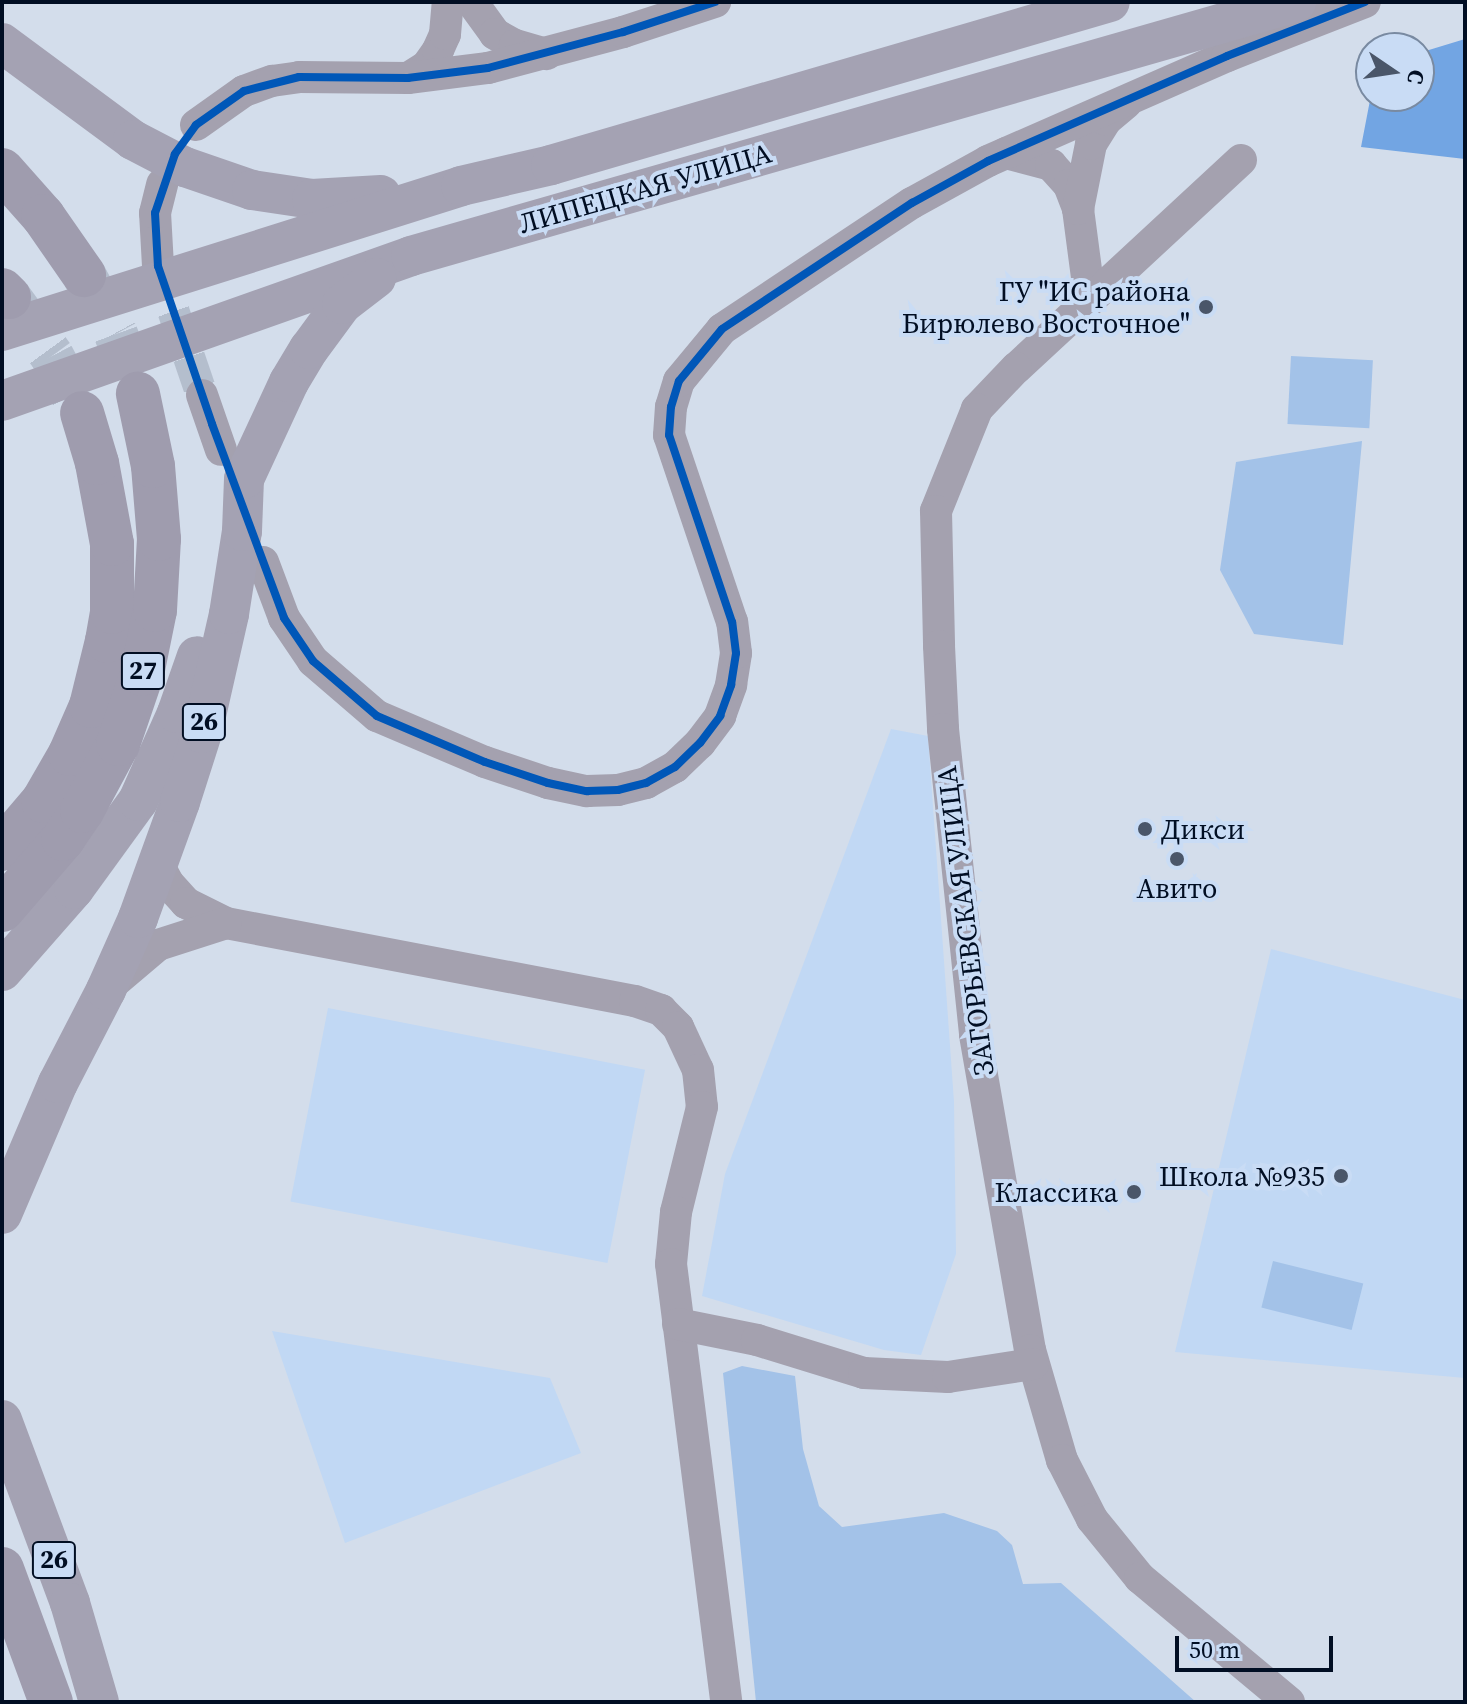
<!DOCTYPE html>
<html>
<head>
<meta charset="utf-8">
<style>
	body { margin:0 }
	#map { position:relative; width:1467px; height:1704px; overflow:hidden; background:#d3ddeb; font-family:"Source Serif 4",serif }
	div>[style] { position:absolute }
	.built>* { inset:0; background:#c1d8f4; transform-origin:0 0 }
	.green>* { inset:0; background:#a3c2e8; transform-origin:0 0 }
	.water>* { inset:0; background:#72a5e3 }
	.minor-tunnel>* { height:32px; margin-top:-16px; transform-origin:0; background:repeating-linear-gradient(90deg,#b4becd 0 32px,transparent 0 48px) }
	.highway-tunnel>* { height:44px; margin-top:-22px; transform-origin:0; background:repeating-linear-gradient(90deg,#b4becd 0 44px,transparent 0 66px) }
	.minor>* { height:32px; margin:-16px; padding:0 16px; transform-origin:16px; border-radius:16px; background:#a4a1af }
	.major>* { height:40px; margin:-20px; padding:0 20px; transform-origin:20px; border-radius:20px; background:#a4a2b3 }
	.highway>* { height:44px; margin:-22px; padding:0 22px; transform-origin:22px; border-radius:22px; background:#9f9cae }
	.cycleway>* { height:8px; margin:-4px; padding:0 4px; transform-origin:4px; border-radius:4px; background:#0057b8 }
	.dots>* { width:22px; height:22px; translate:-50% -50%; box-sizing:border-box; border:4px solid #c9dcf5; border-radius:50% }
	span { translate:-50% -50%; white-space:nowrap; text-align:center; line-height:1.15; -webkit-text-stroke:8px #c9dcf5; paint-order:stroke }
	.shield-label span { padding:2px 6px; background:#c9dcf5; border:2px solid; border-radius:6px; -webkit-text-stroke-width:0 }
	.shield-label { font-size:26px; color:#010e23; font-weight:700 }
	.street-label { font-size:28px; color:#010e23 }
	.poi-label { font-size:28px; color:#010e23 }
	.right { translate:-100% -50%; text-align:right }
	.left { translate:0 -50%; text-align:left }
	.frame { position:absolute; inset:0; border:4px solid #010e23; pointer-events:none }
	.north { position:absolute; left:1355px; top:32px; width:80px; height:80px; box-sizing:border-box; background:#c9dcf5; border:2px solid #798aa1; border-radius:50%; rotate:103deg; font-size:22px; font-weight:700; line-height:32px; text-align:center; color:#010e23 }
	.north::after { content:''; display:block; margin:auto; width:28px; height:36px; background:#4a5669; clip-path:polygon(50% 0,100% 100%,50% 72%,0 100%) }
	.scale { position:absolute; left:1175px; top:1636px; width:158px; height:36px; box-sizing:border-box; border:4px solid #010e23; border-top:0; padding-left:10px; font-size:24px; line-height:28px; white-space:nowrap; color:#010e23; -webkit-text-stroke:6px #c9dcf5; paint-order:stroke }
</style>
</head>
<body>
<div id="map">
	<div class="built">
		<div style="clip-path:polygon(891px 729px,928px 736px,954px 1102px,956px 1254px,921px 1355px,884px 1350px,702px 1296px,725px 1174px)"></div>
		<div style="clip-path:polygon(1271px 949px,1465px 1000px,1465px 1378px,1175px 1352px)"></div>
		<div style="left:328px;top:1008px;width:323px;height:197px;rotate:11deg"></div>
		<div style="clip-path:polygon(272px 1331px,550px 1378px,581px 1453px,345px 1543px)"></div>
	</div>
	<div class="green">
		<div style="left:1291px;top:356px;width:82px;height:68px;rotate:3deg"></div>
		<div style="clip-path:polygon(1362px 441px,1343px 645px,1254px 634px,1220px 570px,1236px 462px)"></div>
		<div style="left:1273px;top:1261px;width:93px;height:48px;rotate:14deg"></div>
		<div style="clip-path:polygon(742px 1366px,795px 1376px,803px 1449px,819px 1506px,842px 1527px,944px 1513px,997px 1531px,1012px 1545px,1023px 1584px,1061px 1583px,1196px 1702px,756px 1702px,723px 1373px)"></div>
	</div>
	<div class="water">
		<div style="clip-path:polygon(1465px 39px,1465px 159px,1361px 147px,1371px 95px,1419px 96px,1419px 53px)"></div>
	</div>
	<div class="minor-tunnel">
		<div style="left:158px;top:266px;width:136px;rotate:71.2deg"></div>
	</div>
	<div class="highway-tunnel">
		<div style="left:84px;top:275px;width:67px;rotate:61.5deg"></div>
		<div style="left:116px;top:334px;width:64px;rotate:69.9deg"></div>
		<div style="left:9px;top:297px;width:73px;rotate:53.9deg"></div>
		<div style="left:52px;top:356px;width:64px;rotate:62.2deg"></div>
	</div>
	<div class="minor">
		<div style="left:472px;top:2px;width:39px;rotate:54deg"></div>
		<div style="left:495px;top:34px;width:23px;rotate:29deg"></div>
		<div style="left:515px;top:45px;width:33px;rotate:16deg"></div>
		<div style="left:408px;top:78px;width:22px;rotate:-32deg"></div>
		<div style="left:427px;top:66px;width:19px;rotate:-55deg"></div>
		<div style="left:438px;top:50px;width:17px;rotate:-66deg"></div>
		<div style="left:445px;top:34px;width:32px;rotate:-85deg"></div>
		<div style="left:196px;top:125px;width:59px;rotate:-35.3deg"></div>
		<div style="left:244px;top:91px;width:30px;rotate:-20deg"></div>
		<div style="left:272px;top:81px;width:27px;rotate:-8deg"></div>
		<div style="left:299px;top:77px;width:109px;rotate:0.5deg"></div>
		<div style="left:408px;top:78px;width:81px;rotate:-7.1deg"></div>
		<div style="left:488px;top:68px;width:140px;rotate:-14.9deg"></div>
		<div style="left:623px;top:32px;width:97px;rotate:-18.1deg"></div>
		<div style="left:1006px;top:153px;width:47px;rotate:14.9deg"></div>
		<div style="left:1051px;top:165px;width:27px;rotate:48deg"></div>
		<div style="left:1069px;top:185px;width:26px;rotate:69deg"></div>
		<div style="left:1078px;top:209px;width:92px;rotate:82.5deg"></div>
		<div style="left:1241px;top:160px;width:306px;rotate:137.2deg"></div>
		<div style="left:1016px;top:368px;width:57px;rotate:133.6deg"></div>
		<div style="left:977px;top:409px;width:110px;rotate:111.9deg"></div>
		<div style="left:936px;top:511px;width:135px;rotate:88.7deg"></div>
		<div style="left:939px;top:646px;width:83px;rotate:87.2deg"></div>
		<div style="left:943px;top:729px;width:308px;rotate:84deg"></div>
		<div style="left:975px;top:1035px;width:320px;rotate:80.1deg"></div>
		<div style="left:1030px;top:1350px;width:115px;rotate:73.8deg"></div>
		<div style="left:1062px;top:1460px;width:66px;rotate:63deg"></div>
		<div style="left:1092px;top:1519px;width:76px;rotate:50.9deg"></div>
		<div style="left:1140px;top:1578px;width:194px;rotate:39.8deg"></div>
		<div style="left:1078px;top:209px;width:66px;rotate:-78.7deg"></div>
		<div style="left:1091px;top:144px;width:28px;rotate:-58deg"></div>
		<div style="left:1106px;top:120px;width:26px;rotate:-40deg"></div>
		<div style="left:158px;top:266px;width:53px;rotate:-93.2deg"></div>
		<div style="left:155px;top:213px;width:30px;rotate:-76deg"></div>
		<div style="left:202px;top:395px;width:58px;rotate:70.9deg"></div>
		<div style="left:263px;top:562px;width:60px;rotate:69.4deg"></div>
		<div style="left:284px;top:618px;width:52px;rotate:56deg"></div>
		<div style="left:313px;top:661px;width:84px;rotate:40.7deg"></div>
		<div style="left:377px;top:716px;width:117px;rotate:23.1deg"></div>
		<div style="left:485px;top:762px;width:66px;rotate:18.4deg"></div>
		<div style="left:548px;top:783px;width:40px;rotate:12deg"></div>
		<div style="left:587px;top:791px;width:31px;rotate:-2deg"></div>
		<div style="left:618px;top:790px;width:29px;rotate:-14deg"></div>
		<div style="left:646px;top:783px;width:33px;rotate:-29deg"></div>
		<div style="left:675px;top:767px;width:35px;rotate:-44deg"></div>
		<div style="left:700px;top:743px;width:34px;rotate:-53deg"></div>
		<div style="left:720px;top:716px;width:33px;rotate:-70deg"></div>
		<div style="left:731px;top:685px;width:32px;rotate:-81deg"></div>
		<div style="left:736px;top:653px;width:31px;rotate:-97deg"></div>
		<div style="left:732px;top:622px;width:197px;rotate:-108.6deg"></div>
		<div style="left:669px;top:435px;width:28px;rotate:-86deg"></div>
		<div style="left:671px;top:407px;width:27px;rotate:-73deg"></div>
		<div style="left:679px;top:381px;width:67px;rotate:-50.4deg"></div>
		<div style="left:722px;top:329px;width:228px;rotate:-33.6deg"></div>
		<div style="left:912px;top:203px;width:87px;rotate:-28.9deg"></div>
		<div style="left:988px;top:161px;width:261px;rotate:-23.7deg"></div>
		<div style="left:1227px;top:56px;width:148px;rotate:-21.4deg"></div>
		<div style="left:158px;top:864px;width:21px;rotate:62deg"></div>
		<div style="left:168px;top:883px;width:27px;rotate:48deg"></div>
		<div style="left:186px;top:903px;width:45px;rotate:26.6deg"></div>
		<div style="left:226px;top:923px;width:416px;rotate:10.8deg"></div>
		<div style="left:635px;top:1001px;width:28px;rotate:19deg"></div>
		<div style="left:661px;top:1010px;width:24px;rotate:45deg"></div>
		<div style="left:678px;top:1027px;width:47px;rotate:65.1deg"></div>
		<div style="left:698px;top:1070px;width:37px;rotate:84deg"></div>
		<div style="left:702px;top:1107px;width:108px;rotate:103.9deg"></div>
		<div style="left:676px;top:1212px;width:52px;rotate:95.5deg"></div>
		<div style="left:671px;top:1264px;width:441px;rotate:82.8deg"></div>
		<div style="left:112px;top:984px;width:60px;rotate:-40.3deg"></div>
		<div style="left:158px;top:945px;width:71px;rotate:-17.9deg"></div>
		<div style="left:678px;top:1324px;width:81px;rotate:11.4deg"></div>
		<div style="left:757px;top:1340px;width:112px;rotate:17.1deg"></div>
		<div style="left:864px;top:1373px;width:84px;rotate:2.7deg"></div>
		<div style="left:948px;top:1377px;width:86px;rotate:-8.7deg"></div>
	</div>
	<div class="major">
		<div style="left:2px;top:43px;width:163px;rotate:36.5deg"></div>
		<div style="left:133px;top:140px;width:59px;rotate:27.4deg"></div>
		<div style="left:185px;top:167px;width:71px;rotate:18.9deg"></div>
		<div style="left:252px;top:190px;width:61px;rotate:8.5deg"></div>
		<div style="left:312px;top:199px;width:69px;rotate:-3.3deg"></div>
		<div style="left:2px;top:331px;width:481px;rotate:-17.5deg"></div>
		<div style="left:461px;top:186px;width:92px;rotate:-13.1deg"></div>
		<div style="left:551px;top:165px;width:582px;rotate:-16.26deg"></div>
		<div style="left:2px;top:401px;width:434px;rotate:-19.5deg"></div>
		<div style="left:411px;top:256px;width:921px;rotate:-16.01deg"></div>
		<div style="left:2px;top:971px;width:109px;rotate:-48.7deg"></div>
		<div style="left:74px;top:889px;width:109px;rotate:-54deg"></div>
		<div style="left:138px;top:801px;width:96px;rotate:-66.1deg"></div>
		<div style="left:177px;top:713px;width:60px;rotate:-70.7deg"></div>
		<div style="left:2px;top:1214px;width:142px;rotate:-66.9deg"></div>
		<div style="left:58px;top:1083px;width:105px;rotate:-62.7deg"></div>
		<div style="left:106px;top:990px;width:79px;rotate:-66deg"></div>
		<div style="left:138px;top:918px;width:123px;rotate:-70.1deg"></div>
		<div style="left:180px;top:802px;width:72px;rotate:-72.3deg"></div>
		<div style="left:202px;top:733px;width:122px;rotate:-77.2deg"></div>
		<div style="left:229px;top:614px;width:84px;rotate:-81.1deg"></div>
		<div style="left:242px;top:531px;width:52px;rotate:-87.8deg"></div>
		<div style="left:244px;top:479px;width:107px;rotate:-65.1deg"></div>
		<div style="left:289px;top:382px;width:39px;rotate:-59deg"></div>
		<div style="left:309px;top:349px;width:56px;rotate:-53.7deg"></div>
		<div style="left:342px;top:304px;width:43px;rotate:-37.4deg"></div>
		<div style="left:2px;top:1420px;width:195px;rotate:69.6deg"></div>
		<div style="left:70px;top:1603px;width:103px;rotate:73.7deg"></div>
	</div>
	<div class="highway">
		<div style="left:2px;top:170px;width:62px;rotate:48.3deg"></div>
		<div style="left:43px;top:216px;width:72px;rotate:55.2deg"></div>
		<div style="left:2px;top:290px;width:10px;rotate:45deg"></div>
		<div style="left:2px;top:849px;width:63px;rotate:-49.5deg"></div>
		<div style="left:43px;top:801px;width:54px;rotate:-60.1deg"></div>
		<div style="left:70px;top:754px;width:52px;rotate:-66.4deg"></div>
		<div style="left:91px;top:706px;width:67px;rotate:-76.2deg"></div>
		<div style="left:107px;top:641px;width:29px;rotate:-80deg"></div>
		<div style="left:112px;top:612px;width:68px;rotate:-90deg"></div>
		<div style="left:112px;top:544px;width:82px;rotate:-100.5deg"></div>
		<div style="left:97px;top:463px;width:52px;rotate:-106.7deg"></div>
		<div style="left:2px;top:910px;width:94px;rotate:-49.3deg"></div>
		<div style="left:63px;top:839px;width:34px;rotate:-56deg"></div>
		<div style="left:82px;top:811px;width:76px;rotate:-61.8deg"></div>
		<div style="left:118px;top:744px;width:74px;rotate:-71.1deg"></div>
		<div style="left:142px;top:674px;width:65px;rotate:-78.5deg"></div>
		<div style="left:155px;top:610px;width:71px;rotate:-86.8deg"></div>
		<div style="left:159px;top:539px;width:73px;rotate:-94.7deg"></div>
		<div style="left:153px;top:466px;width:74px;rotate:-101.8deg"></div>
		<div style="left:2px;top:1569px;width:142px;rotate:69.8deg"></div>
	</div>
	<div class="cycleway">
		<div style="left:715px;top:2px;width:97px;rotate:161.9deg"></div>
		<div style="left:623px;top:32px;width:140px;rotate:165.1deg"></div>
		<div style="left:488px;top:68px;width:81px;rotate:172.9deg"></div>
		<div style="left:408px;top:78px;width:109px;rotate:-179.5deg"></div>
		<div style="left:299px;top:77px;width:57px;rotate:165.7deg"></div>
		<div style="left:244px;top:91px;width:59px;rotate:144.7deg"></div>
		<div style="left:196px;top:125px;width:36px;rotate:126deg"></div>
		<div style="left:175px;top:154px;width:62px;rotate:108.7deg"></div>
		<div style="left:155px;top:213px;width:53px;rotate:86.8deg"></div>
		<div style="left:158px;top:266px;width:167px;rotate:71.1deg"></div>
		<div style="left:212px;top:424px;width:207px;rotate:69.6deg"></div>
		<div style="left:284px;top:618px;width:52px;rotate:56deg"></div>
		<div style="left:313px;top:661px;width:84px;rotate:40.7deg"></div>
		<div style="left:377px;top:716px;width:117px;rotate:23.1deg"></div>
		<div style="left:485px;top:762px;width:66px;rotate:18.4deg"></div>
		<div style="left:548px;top:783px;width:40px;rotate:12deg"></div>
		<div style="left:587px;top:791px;width:31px;rotate:-2deg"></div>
		<div style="left:618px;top:790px;width:29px;rotate:-14deg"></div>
		<div style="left:646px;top:783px;width:33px;rotate:-29deg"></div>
		<div style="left:675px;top:767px;width:35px;rotate:-44deg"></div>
		<div style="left:700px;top:743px;width:34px;rotate:-53deg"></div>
		<div style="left:720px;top:716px;width:33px;rotate:-70deg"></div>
		<div style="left:731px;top:685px;width:32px;rotate:-81deg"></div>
		<div style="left:736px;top:653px;width:31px;rotate:-97deg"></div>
		<div style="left:732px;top:622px;width:197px;rotate:-108.6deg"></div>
		<div style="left:669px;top:435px;width:28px;rotate:-86deg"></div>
		<div style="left:671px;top:407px;width:27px;rotate:-73deg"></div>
		<div style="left:679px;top:381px;width:67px;rotate:-50.4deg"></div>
		<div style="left:722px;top:329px;width:228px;rotate:-33.6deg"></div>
		<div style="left:912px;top:203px;width:87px;rotate:-28.9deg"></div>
		<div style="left:988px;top:161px;width:261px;rotate:-23.7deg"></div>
		<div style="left:1227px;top:56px;width:148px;rotate:-21.4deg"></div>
	</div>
	<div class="dots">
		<div style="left:1206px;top:307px;background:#4a5669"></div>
		<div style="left:1145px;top:829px;background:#4a5669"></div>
		<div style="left:1177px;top:859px;background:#4a5669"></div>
		<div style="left:1341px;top:1176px;background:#4a5669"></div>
		<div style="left:1134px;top:1192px;background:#4a5669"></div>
	</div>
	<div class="shield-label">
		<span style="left:143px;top:671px">27</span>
		<span style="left:204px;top:722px">26</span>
		<span style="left:54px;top:1560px">26</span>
	</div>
	<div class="street-label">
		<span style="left:645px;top:188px;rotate:-16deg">ЛИПЕЦКАЯ УЛИЦА</span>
		<span style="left:965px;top:921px;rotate:-97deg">ЗАГОРЬЕВСКАЯ УЛИЦА</span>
	</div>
	<div class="poi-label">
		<span class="right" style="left:1190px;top:307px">ГУ "ИС района<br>Бирюлево Восточное"</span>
		<span class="left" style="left:1161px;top:829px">Дикси</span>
		<span style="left:1177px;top:888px">Авито</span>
		<span class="right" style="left:1325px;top:1176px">Школа №935</span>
		<span class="right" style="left:1118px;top:1192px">Классика</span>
	</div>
	<div class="frame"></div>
	<div class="north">С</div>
	<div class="scale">50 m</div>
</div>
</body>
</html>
